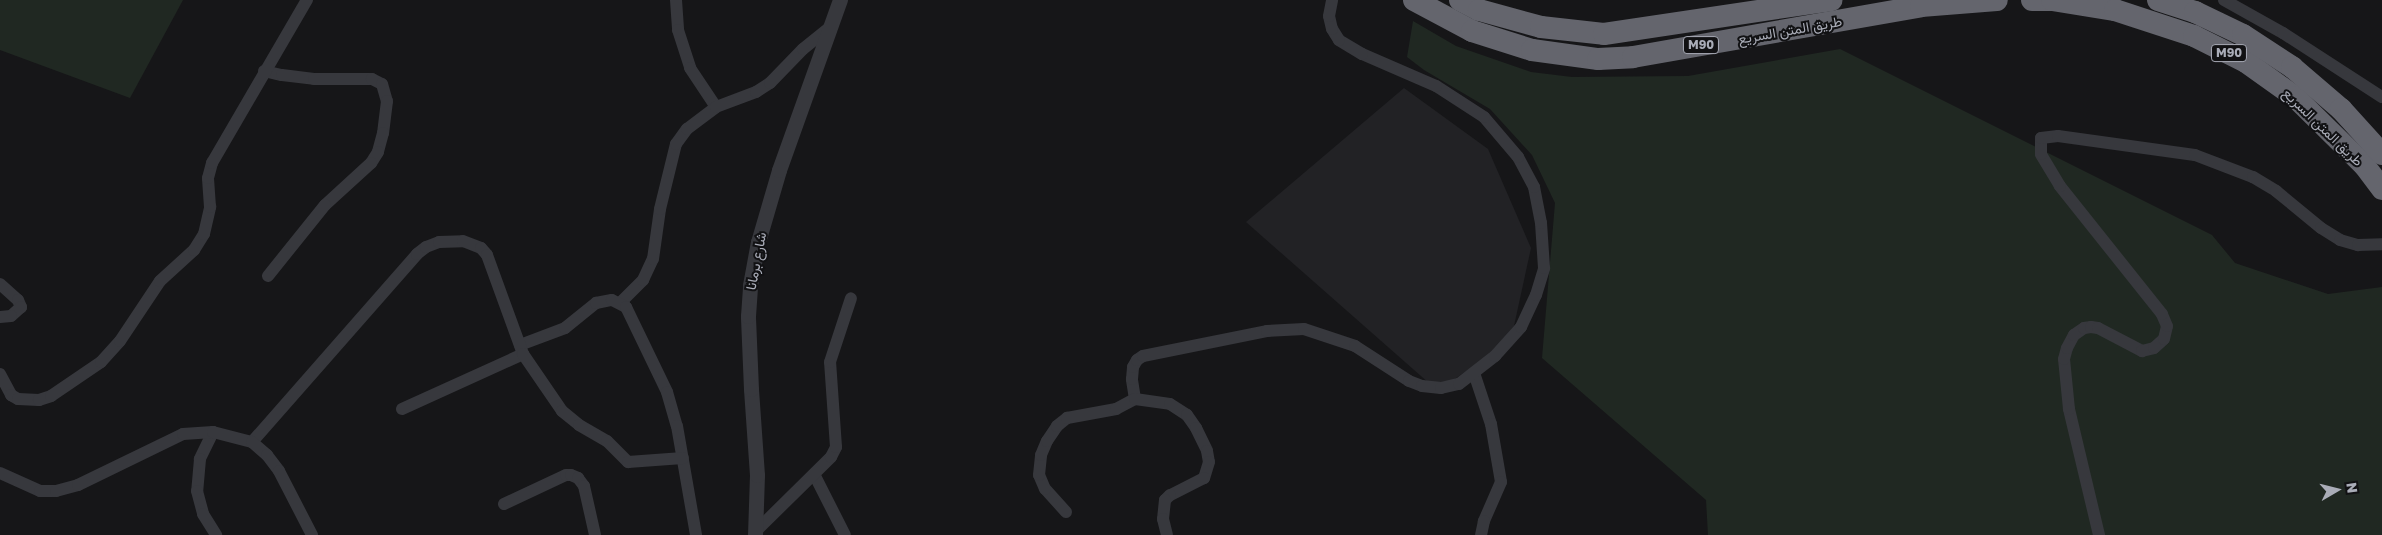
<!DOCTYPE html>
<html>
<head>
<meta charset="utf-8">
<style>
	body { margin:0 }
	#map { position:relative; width:2382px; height:535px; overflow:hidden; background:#161618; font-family:"Golos Text",Vazirmatn,sans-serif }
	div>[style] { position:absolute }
	.built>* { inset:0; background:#222225 }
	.green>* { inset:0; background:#202822 }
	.minor>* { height:12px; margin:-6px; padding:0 6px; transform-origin:6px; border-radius:6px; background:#37383d }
	.tertiary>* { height:15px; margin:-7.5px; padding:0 7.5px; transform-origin:7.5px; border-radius:7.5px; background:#37383d }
	.motorway>* { height:22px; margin:-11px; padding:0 11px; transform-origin:11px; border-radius:11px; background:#64656d }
	span { translate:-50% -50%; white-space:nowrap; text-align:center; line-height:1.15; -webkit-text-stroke:4px #111113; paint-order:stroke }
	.shield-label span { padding:1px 4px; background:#111113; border:1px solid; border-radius:4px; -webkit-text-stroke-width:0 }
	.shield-label { font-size:12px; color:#a9acb7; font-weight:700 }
	.street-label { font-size:14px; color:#a9acb7 }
	.north { position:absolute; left:2312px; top:465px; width:50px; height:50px; -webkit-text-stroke:4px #111113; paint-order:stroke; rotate:82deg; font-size:14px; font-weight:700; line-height:20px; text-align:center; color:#a9acb7 }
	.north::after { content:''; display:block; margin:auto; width:18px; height:22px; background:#a9acb7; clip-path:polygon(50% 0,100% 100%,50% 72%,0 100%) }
</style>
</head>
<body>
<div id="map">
	<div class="built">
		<div style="clip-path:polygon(1404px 88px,1488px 149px,1531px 248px,1514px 326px,1491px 354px,1449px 383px,1430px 384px,1246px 222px)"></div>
	</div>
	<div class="green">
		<div style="clip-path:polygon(0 0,183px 0,130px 98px,0 50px)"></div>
		<div style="clip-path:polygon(1413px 21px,1456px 46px,1531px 72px,1572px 77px,1688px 76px,1840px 49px,2212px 235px,2235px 263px,2328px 294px,2382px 287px,2382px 535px,1708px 535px,1706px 500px,1542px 358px,1555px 203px,1532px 155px,1490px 109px,1424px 70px,1407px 57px)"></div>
	</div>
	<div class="minor">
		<div style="left:676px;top:0;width:30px;rotate:86deg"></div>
		<div style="left:678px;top:30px;width:40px;rotate:72deg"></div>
		<div style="left:690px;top:68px;width:47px;rotate:56.3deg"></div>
		<div style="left:2224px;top:0;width:68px;rotate:29.2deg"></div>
		<div style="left:2283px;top:33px;width:118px;rotate:32.9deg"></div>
		<div style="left:264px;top:71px;width:18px;rotate:13deg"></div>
		<div style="left:282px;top:75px;width:32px;rotate:7deg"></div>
		<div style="left:314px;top:79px;width:58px"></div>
		<div style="left:372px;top:79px;width:11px;rotate:27deg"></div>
		<div style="left:382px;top:84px;width:18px;rotate:74deg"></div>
		<div style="left:387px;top:101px;width:32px;rotate:97deg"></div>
		<div style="left:383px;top:133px;width:20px;rotate:105deg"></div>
		<div style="left:378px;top:152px;width:13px;rotate:122deg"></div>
		<div style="left:371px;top:163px;width:62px;rotate:137.6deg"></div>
		<div style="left:325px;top:205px;width:91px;rotate:128.8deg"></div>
		<div style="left:0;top:284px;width:24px;rotate:42deg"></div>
		<div style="left:18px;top:300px;width:8px;rotate:67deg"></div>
		<div style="left:21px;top:307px;width:13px;rotate:138deg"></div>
		<div style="left:11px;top:316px;width:11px;rotate:175deg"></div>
		<div style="left:620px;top:303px;width:33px;rotate:-45deg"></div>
		<div style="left:643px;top:280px;width:23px;rotate:-65deg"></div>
		<div style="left:653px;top:259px;width:50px;rotate:-82deg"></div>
		<div style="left:660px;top:209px;width:67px;rotate:-76.2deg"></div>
		<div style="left:676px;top:144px;width:19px;rotate:-54deg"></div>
		<div style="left:687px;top:129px;width:36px;rotate:-37deg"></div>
		<div style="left:716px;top:107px;width:43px;rotate:-20.6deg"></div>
		<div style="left:756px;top:92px;width:17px;rotate:-33deg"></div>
		<div style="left:770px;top:83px;width:47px;rotate:-45.9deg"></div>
		<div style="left:803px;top:49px;width:36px;rotate:-39deg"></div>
		<div style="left:520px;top:345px;width:48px;rotate:-20.7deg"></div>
		<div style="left:565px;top:328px;width:40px;rotate:-39deg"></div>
		<div style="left:596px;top:303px;width:16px;rotate:-11deg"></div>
		<div style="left:612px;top:300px;width:16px;rotate:27deg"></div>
		<div style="left:626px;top:307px;width:94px;rotate:64.2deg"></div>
		<div style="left:667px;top:392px;width:35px;rotate:74deg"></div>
		<div style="left:677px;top:426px;width:111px;rotate:80.1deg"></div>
		<div style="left:1474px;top:373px;width:54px;rotate:71.6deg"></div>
		<div style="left:1491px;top:424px;width:59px;rotate:80.2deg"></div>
		<div style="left:1501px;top:482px;width:43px;rotate:113.6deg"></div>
		<div style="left:1484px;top:521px;width:14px;rotate:102deg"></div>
		<div style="left:0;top:374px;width:24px;rotate:62deg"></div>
		<div style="left:11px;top:395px;width:8px;rotate:30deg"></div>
		<div style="left:18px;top:399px;width:21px;rotate:3deg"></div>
		<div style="left:39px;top:400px;width:13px;rotate:-18deg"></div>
		<div style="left:51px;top:396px;width:60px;rotate:-34.2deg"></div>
		<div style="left:101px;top:362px;width:28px;rotate:-48deg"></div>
		<div style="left:120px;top:341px;width:72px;rotate:-56.3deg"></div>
		<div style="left:160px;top:281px;width:46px;rotate:-42.4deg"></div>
		<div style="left:194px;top:250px;width:19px;rotate:-58deg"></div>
		<div style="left:204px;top:234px;width:28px;rotate:-77deg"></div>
		<div style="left:210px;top:207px;width:29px;rotate:-94deg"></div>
		<div style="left:208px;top:178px;width:16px;rotate:-75deg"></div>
		<div style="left:212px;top:163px;width:189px;rotate:-59.8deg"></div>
		<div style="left:1135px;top:399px;width:20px;rotate:-99deg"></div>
		<div style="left:1132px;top:379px;width:12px;rotate:-85deg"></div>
		<div style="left:1133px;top:367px;width:8px;rotate:-60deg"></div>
		<div style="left:1137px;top:360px;width:7px;rotate:-34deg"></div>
		<div style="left:1143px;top:356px;width:126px;rotate:-11.4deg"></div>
		<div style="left:1267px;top:331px;width:37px;rotate:-3deg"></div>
		<div style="left:1304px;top:329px;width:54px;rotate:18.4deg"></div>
		<div style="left:1355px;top:346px;width:64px;rotate:32.9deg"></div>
		<div style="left:1409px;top:381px;width:14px;rotate:21deg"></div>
		<div style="left:1422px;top:386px;width:19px;rotate:6deg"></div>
		<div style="left:1441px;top:388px;width:18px;rotate:-13deg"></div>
		<div style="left:1459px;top:384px;width:46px;rotate:-37.9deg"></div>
		<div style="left:1495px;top:356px;width:39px;rotate:-48deg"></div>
		<div style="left:1521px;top:327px;width:35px;rotate:-65deg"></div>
		<div style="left:1536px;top:295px;width:28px;rotate:-73deg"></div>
		<div style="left:1544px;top:268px;width:45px;rotate:-93.8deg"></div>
		<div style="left:1541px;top:223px;width:37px;rotate:-101deg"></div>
		<div style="left:1534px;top:187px;width:34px;rotate:-118deg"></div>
		<div style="left:1518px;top:157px;width:52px;rotate:-130.4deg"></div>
		<div style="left:1484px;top:117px;width:57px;rotate:-147.1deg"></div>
		<div style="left:1436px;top:86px;width:81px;rotate:-156.6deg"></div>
		<div style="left:1362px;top:54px;width:27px;rotate:-149deg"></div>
		<div style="left:1339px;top:40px;width:13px;rotate:-122deg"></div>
		<div style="left:1332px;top:29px;width:13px;rotate:-103deg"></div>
		<div style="left:1329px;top:16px;width:16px;rotate:-79deg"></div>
		<div style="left:402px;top:409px;width:133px;rotate:-24.4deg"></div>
		<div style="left:213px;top:432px;width:30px;rotate:116deg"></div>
		<div style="left:200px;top:459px;width:32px;rotate:95deg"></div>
		<div style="left:197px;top:491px;width:24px;rotate:75deg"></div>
		<div style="left:203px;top:514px;width:25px;rotate:58deg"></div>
		<div style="left:252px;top:442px;width:250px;rotate:-48.7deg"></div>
		<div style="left:417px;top:254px;width:11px;rotate:-38deg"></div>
		<div style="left:426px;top:247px;width:14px;rotate:-21deg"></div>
		<div style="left:439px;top:242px;width:24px;rotate:-2deg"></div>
		<div style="left:463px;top:241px;width:19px;rotate:21deg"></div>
		<div style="left:481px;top:248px;width:9px;rotate:49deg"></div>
		<div style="left:487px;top:255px;width:105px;rotate:70deg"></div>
		<div style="left:523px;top:354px;width:69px;rotate:55.6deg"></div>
		<div style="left:562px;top:411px;width:22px;rotate:39deg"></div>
		<div style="left:579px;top:425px;width:32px;rotate:30deg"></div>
		<div style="left:607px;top:441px;width:30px;rotate:45deg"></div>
		<div style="left:628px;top:462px;width:55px;rotate:-4.2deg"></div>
		<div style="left:0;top:473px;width:44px;rotate:24.2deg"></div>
		<div style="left:40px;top:491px;width:16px"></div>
		<div style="left:56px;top:491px;width:23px;rotate:-15deg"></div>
		<div style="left:78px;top:485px;width:117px;rotate:-25.9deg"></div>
		<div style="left:183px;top:434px;width:30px;rotate:-4deg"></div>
		<div style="left:213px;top:432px;width:40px;rotate:14.4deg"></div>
		<div style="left:252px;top:442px;width:20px;rotate:41deg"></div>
		<div style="left:267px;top:455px;width:20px;rotate:53deg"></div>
		<div style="left:279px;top:471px;width:72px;rotate:62.7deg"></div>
		<div style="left:814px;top:474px;width:68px;rotate:63.1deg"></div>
		<div style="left:504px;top:504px;width:68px;rotate:-25.1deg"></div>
		<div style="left:566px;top:475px;width:5px"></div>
		<div style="left:571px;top:475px;width:8px;rotate:23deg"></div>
		<div style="left:578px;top:478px;width:10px;rotate:53deg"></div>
		<div style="left:584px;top:486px;width:50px;rotate:77.3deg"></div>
		<div style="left:1066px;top:512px;width:31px;rotate:-132deg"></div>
		<div style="left:1045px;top:489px;width:15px;rotate:-113deg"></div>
		<div style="left:1039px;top:475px;width:20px;rotate:-84deg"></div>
		<div style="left:1041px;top:455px;width:15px;rotate:-67deg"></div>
		<div style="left:1047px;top:441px;width:18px;rotate:-56deg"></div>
		<div style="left:1057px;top:426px;width:13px;rotate:-39deg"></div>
		<div style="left:1067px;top:418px;width:50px;rotate:-10.4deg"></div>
		<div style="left:1116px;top:409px;width:21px;rotate:-28deg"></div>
		<div style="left:1135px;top:399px;width:35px;rotate:8deg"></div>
		<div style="left:1170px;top:404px;width:20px;rotate:33deg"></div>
		<div style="left:1187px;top:415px;width:16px;rotate:55deg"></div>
		<div style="left:1196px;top:428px;width:25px;rotate:64deg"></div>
		<div style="left:1207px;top:451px;width:11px;rotate:80deg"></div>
		<div style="left:1209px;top:462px;width:17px;rotate:107deg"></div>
		<div style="left:1204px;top:478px;width:38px;rotate:153deg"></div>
		<div style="left:1170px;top:495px;width:7px;rotate:135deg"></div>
		<div style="left:1165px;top:500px;width:19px;rotate:96deg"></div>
		<div style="left:1163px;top:519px;width:16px;rotate:76deg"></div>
		<div style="left:755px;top:532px;width:107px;rotate:-44.6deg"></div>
		<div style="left:831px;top:457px;width:11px;rotate:-63deg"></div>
		<div style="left:836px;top:447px;width:85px;rotate:-94deg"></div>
		<div style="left:830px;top:362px;width:67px;rotate:-71.8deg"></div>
		<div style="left:2099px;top:535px;width:130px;rotate:-103.4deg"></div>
		<div style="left:2069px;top:409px;width:50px;rotate:-95.7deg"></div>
		<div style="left:2064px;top:359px;width:11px;rotate:-75deg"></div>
		<div style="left:2067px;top:348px;width:15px;rotate:-62deg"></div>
		<div style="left:2074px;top:335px;width:12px;rotate:-35deg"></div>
		<div style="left:2084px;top:328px;width:7px;rotate:-8deg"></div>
		<div style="left:2091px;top:327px;width:7px;rotate:8deg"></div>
		<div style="left:2098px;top:328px;width:50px;rotate:27.6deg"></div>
		<div style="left:2142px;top:351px;width:12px;rotate:-14deg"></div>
		<div style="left:2154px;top:348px;width:13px;rotate:-42deg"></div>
		<div style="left:2164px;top:339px;width:13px;rotate:-77deg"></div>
		<div style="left:2167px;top:326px;width:13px;rotate:-113deg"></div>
		<div style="left:2162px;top:314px;width:164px;rotate:-128.6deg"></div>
		<div style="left:2060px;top:186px;width:37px;rotate:-121deg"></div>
		<div style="left:2041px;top:154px;width:16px;rotate:-90deg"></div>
		<div style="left:2041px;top:138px;width:17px;rotate:-7deg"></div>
		<div style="left:2058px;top:136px;width:138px;rotate:7.9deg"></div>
		<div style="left:2195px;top:155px;width:62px;rotate:20.8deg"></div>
		<div style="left:2253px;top:177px;width:27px;rotate:31deg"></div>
		<div style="left:2276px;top:191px;width:58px;rotate:39.4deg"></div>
		<div style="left:2321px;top:228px;width:22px;rotate:32deg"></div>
		<div style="left:2340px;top:240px;width:19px;rotate:16deg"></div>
		<div style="left:2358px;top:245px;width:24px;rotate:-2deg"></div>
	</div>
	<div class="tertiary">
		<div style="left:755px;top:535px;width:60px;rotate:-88.1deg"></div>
		<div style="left:757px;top:475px;width:86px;rotate:-94deg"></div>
		<div style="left:751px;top:389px;width:73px;rotate:-92.4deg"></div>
		<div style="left:748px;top:316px;width:31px;rotate:-86deg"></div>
		<div style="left:750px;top:285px;width:44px;rotate:-79.5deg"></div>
		<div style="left:758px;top:242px;width:75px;rotate:-73.7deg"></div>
		<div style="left:779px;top:170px;width:181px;rotate:-70.3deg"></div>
	</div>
	<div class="motorway">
		<div style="left:1414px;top:0;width:66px;rotate:28.1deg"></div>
		<div style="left:1472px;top:31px;width:63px;rotate:17.6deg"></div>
		<div style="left:1532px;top:50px;width:67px;rotate:7.8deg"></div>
		<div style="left:1598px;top:59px;width:35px;rotate:-3deg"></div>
		<div style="left:1633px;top:57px;width:292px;rotate:-10deg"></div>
		<div style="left:1921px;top:6px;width:76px;rotate:-4.5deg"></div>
		<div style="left:1460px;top:0;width:21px;rotate:28deg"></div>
		<div style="left:1479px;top:10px;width:64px;rotate:15.3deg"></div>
		<div style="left:1541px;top:27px;width:63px;rotate:6.3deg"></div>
		<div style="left:1604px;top:34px;width:230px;rotate:-8.5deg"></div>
		<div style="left:2032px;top:0;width:20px"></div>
		<div style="left:2052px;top:0;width:64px;rotate:9deg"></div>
		<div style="left:2115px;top:10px;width:83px;rotate:18.2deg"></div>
		<div style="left:2194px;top:36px;width:58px;rotate:26.6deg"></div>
		<div style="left:2246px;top:62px;width:60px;rotate:35.5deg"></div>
		<div style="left:2295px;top:97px;width:97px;rotate:44.6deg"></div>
		<div style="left:2364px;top:165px;width:30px;rotate:53deg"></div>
		<div style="left:2158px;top:0;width:39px;rotate:18deg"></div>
		<div style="left:2195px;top:12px;width:53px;rotate:25.6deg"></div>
		<div style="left:2243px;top:35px;width:59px;rotate:33.1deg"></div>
		<div style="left:2292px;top:67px;width:65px;rotate:40.6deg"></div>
		<div style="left:2341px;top:109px;width:61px;rotate:47.7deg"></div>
	</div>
	<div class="shield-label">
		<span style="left:1701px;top:45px">M90</span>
		<span style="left:2229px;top:53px">M90</span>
	</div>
	<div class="street-label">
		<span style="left:1790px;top:30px;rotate:-10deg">طريق المتن السريع</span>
		<span style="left:2323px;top:127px;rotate:44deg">طريق المتن السريع</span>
		<span style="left:756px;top:261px;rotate:-79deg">شارع برمانا</span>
	</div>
	<div class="north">N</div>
</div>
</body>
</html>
